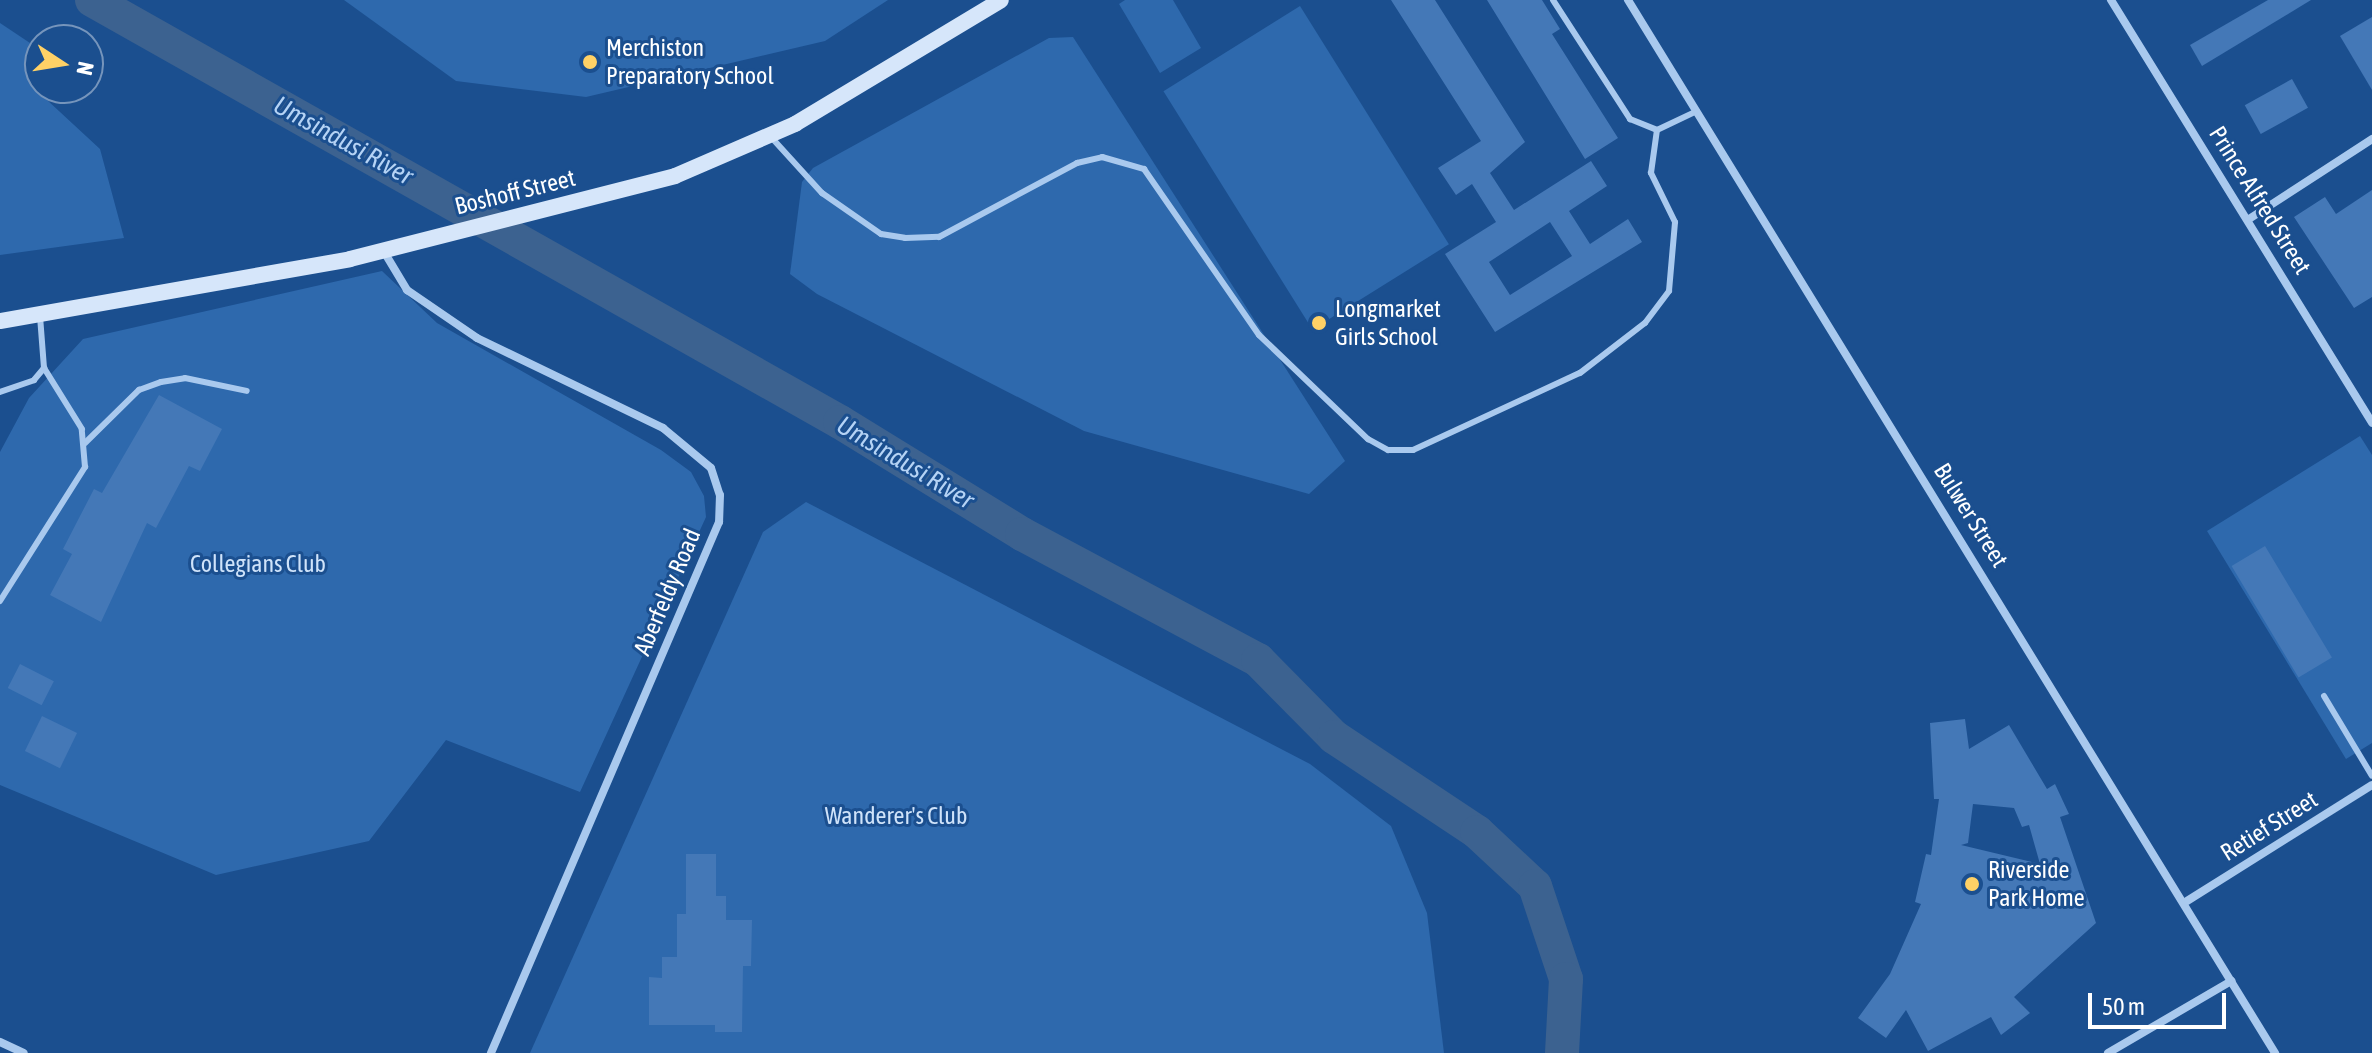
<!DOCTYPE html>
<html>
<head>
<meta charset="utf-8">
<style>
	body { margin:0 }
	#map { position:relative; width:2372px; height:1053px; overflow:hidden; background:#1b4f8f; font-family:"Asap Condensed",sans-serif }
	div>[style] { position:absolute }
	.green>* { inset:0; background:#2e69ad; transform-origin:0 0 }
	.river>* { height:34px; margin:-17px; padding:0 17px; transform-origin:17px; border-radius:17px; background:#3c6290 }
	.building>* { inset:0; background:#4478b7; transform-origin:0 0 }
	.service>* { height:6px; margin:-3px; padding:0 3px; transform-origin:3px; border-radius:3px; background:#a9c9ee }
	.minor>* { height:8px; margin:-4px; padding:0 4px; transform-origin:4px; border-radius:4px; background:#a9c9ee }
	.secondary>* { height:16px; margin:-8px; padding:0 8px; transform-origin:8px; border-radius:8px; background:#d6e6fa }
	.dots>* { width:22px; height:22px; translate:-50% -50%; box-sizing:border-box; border:4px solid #1b4f8f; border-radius:50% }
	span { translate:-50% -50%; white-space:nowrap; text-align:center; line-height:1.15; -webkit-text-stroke:6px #1b4f8f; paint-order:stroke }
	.poi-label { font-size:24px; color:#fff }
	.left { translate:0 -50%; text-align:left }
	.street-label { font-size:24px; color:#fff }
	.park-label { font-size:24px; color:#cfe3fa }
	.water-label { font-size:26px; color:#b5d3f5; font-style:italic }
	.north { position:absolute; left:24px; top:24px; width:80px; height:80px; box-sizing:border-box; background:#1b4f8f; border:2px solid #7695bc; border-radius:50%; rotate:102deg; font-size:22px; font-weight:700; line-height:32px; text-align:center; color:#fff }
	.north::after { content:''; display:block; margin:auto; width:28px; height:36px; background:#ffd166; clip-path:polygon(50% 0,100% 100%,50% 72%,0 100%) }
	.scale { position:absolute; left:2088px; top:993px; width:138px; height:36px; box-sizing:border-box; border:4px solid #fff; border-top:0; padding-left:10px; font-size:24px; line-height:28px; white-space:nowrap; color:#fff; -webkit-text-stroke:6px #1b4f8f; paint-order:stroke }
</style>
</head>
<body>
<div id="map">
	<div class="green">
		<div style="clip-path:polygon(344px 0,888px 0,825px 41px,586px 97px,456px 81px)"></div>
		<div style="clip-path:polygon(1125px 0,1173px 0,1201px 48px,1160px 73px,1119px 4px)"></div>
		<div style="left:1300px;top:6px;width:281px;height:161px;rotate:58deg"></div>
		<div style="clip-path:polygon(0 23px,36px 47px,33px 87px,100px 149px,124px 238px,0 255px)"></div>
		<div style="clip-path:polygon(1073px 37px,1345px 461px,1309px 494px,1084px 431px,817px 294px,790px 274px,802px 182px,813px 168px,1049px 38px)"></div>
		<div style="clip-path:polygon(382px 271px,437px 323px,661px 450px,691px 472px,704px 496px,706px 517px,580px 792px,446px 740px,369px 841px,216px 875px,0 785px,0 452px,29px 398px,83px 339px)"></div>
		<div style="clip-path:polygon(2360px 436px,2372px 455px,2372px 743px,2346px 759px,2207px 531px)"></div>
		<div style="clip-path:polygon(806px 502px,1310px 764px,1391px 826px,1427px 913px,1444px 1053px,530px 1053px,763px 532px)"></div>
	</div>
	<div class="river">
		<div style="left:92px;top:0;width:859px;rotate:29.43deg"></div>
		<div style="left:840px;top:422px;width:214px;rotate:31.6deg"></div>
		<div style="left:1022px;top:534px;width:268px;rotate:28.1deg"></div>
		<div style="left:1258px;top:660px;width:108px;rotate:45.4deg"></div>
		<div style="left:1334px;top:737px;width:172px;rotate:33.6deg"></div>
		<div style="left:1477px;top:832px;width:79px;rotate:43deg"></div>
		<div style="left:1535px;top:886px;width:98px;rotate:71.6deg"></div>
		<div style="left:1566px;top:979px;width:74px;rotate:93.1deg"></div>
	</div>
	<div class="building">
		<div style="clip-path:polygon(evenodd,1391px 0,1435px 0,1525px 142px,1490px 173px,1514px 210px,1591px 161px,1607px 186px,1569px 211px,1590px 244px,1628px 219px,1642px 242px,1495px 332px,1445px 254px,1496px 222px,1472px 184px,1456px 195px,1438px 168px,1481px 141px,1391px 0,1550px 222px,1572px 256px,1510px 295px,1489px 262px,1550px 222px)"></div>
		<div style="clip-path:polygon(1487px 0,1542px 0,1560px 29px,1552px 34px,1618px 138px,1585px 159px)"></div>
		<div style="clip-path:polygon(2268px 0,2311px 0,2202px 66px,2190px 45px)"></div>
		<div style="clip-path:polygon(2372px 17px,2372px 90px,2340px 36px)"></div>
		<div style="left:2292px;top:79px;width:33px;height:54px;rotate:61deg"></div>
		<div style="clip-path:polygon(2372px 190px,2372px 297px,2354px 308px,2294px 217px,2325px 197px,2336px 214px)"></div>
		<div style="clip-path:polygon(159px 395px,222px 429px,200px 471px,189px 466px,156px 528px,147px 523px,101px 622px,50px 595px,72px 554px,63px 549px,94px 489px,102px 493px)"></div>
		<div style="left:2265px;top:546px;width:130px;height:39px;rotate:59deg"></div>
		<div style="left:20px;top:664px;width:38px;height:27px;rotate:27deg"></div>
		<div style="left:42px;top:716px;width:39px;height:39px;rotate:26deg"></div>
		<div style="clip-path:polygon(evenodd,1965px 719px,1969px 749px,2009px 725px,2047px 789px,2055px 784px,2069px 814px,2060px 817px,2096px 923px,2014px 997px,2030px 1013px,2001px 1035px,1991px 1017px,1928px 1051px,1906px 1010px,1886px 1038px,1858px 1018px,1890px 974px,1921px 904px,1915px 902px,1926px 854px,1931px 855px,1939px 799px,1934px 799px,1930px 723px,1965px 719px,1973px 804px,2014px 808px,2022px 827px,2029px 825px,2040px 864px,1961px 845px,1968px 843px,1973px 804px)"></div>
		<div style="clip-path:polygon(686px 854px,716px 854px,716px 896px,726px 896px,726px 920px,752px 920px,751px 966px,743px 966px,742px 1032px,715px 1032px,715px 1025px,649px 1025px,649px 977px,662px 978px,662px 957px,677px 957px,677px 914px,686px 914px)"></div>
	</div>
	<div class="service">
		<div style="left:1553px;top:0;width:142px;rotate:57.1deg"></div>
		<div style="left:1630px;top:119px;width:29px;rotate:22deg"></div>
		<div style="left:1657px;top:130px;width:44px;rotate:-25.4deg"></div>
		<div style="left:771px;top:137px;width:76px;rotate:47.7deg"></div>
		<div style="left:822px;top:193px;width:72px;rotate:34.8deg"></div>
		<div style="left:881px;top:234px;width:24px;rotate:9deg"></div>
		<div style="left:905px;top:238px;width:34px;rotate:-2deg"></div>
		<div style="left:939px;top:237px;width:157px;rotate:-28.2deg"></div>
		<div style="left:1077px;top:163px;width:26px;rotate:-13deg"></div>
		<div style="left:1102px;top:157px;width:44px;rotate:15.9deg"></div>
		<div style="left:1144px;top:169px;width:202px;rotate:55.3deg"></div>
		<div style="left:1259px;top:335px;width:151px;rotate:43.7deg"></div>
		<div style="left:1368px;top:439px;width:23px;rotate:29deg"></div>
		<div style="left:1388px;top:450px;width:25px"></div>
		<div style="left:1413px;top:450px;width:184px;rotate:-24.8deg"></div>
		<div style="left:1580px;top:373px;width:82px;rotate:-37.6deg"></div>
		<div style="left:1645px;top:323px;width:40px;rotate:-53deg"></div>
		<div style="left:1669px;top:291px;width:69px;rotate:-85deg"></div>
		<div style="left:1675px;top:222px;width:55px;rotate:-116.1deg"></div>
		<div style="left:1651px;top:173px;width:43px;rotate:-82.1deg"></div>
		<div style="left:0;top:392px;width:36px;rotate:-19deg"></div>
		<div style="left:34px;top:380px;width:16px;rotate:-50deg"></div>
		<div style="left:85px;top:443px;width:76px;rotate:-44.5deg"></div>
		<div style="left:139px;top:390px;width:23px;rotate:-20deg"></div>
		<div style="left:161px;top:382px;width:24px;rotate:-9deg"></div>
		<div style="left:185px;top:378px;width:63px;rotate:11.8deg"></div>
		<div style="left:0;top:601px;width:159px;rotate:-57.6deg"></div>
		<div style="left:85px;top:467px;width:38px;rotate:-95deg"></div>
		<div style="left:82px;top:429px;width:72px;rotate:-121.9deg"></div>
		<div style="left:44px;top:368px;width:52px;rotate:-94.4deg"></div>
		<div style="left:2324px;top:696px;width:93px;rotate:59deg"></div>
	</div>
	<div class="minor">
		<div style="left:1628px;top:0;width:1236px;rotate:58.43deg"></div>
		<div style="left:2111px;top:0;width:497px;rotate:58.3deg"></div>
		<div style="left:2249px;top:219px;width:147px;rotate:-33deg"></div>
		<div style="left:383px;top:250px;width:47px;rotate:59deg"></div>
		<div style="left:407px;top:290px;width:85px;rotate:34.4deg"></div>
		<div style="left:477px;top:338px;width:207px;rotate:25.8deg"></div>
		<div style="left:663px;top:428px;width:62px;rotate:39.8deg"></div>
		<div style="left:711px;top:468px;width:28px;rotate:72deg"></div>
		<div style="left:720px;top:495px;width:27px;rotate:92deg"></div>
		<div style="left:719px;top:522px;width:578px;rotate:113.24deg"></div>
		<div style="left:2187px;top:901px;width:218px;rotate:-32.1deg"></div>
		<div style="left:0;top:1042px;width:26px;rotate:25deg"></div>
		<div style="left:2108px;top:1053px;width:143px;rotate:-30.3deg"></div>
	</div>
	<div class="secondary">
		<div style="left:0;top:321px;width:355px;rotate:-10deg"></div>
		<div style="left:350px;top:259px;width:335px;rotate:-14.3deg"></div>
		<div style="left:675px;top:176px;width:131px;rotate:-23.4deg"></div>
		<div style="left:795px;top:124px;width:240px;rotate:-31deg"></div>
	</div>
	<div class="dots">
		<div style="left:590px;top:62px;background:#ffd166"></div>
		<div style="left:1319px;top:323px;background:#ffd166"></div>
		<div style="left:1972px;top:884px;background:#ffd166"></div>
	</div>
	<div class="poi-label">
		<span class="left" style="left:606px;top:62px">Merchiston<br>Preparatory School</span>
		<span class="left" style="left:1335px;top:323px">Longmarket<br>Girls School</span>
		<span class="left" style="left:1988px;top:884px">Riverside<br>Park Home</span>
	</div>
	<div class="street-label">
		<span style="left:515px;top:192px;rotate:-14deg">Boshoff Street</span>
		<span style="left:2260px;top:200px;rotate:58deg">Prince Alfred Street</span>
		<span style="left:1971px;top:515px;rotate:58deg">Bulwer Street</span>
		<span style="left:667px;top:592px;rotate:-67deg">Aberfeldy Road</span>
		<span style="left:2269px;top:826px;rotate:-32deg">Retief Street</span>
	</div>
	<div class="park-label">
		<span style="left:258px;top:564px">Collegians Club</span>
		<span style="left:896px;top:816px">Wanderer's Club</span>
	</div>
	<div class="water-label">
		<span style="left:343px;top:141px;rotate:29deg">Umsindusi River</span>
		<span style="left:905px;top:463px;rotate:31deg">Umsindusi River</span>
	</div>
	<div class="north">N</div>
	<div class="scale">50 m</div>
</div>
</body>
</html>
